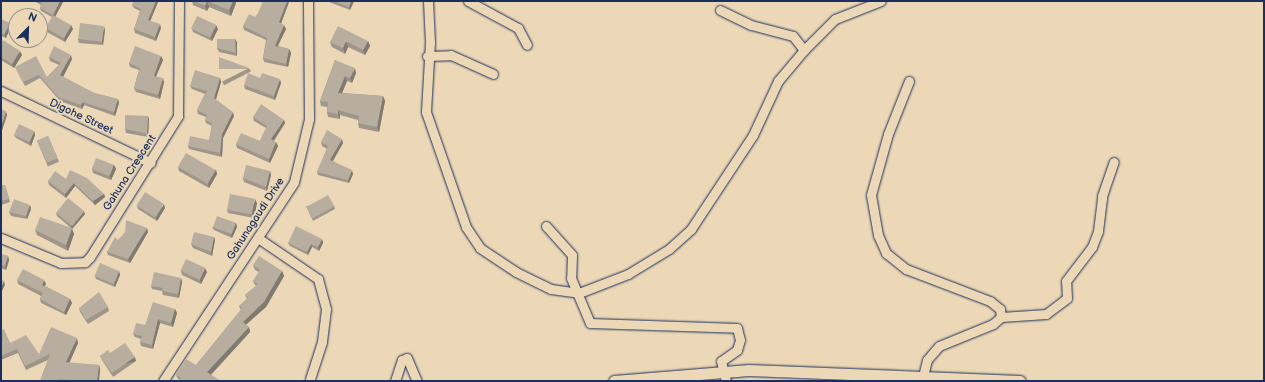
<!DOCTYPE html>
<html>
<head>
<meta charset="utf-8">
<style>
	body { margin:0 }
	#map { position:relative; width:1265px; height:382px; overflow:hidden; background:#ecd8b6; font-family:"Balsamiq Sans",sans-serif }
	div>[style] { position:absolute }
	.roads { filter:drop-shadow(0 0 1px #1b2f5e) drop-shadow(0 0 1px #1b2f5e) }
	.minor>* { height:9px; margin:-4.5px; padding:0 4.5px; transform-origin:4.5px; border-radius:4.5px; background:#ecd8b6 }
	.major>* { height:11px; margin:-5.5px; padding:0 5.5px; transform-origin:5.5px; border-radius:5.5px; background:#ecd8b6 }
	.wall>* { inset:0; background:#9e968a; transform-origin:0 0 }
	.shaded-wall>* { inset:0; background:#817a70; transform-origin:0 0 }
	.building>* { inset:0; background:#b8aea0; transform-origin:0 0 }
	span { translate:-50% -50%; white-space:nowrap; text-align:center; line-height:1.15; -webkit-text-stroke:4px #ecd8b6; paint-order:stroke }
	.street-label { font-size:11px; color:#1b2f5e }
	.frame { position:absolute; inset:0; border:2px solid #1b2f5e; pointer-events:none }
	.north { position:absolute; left:8px; top:8px; width:40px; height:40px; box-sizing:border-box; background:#ecd8b6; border:1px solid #989493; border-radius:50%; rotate:23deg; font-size:11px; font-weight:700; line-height:16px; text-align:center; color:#1b2f5e }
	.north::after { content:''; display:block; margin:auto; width:14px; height:18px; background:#1b2f5e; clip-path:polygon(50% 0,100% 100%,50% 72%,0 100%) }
</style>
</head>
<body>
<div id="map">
	<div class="roads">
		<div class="minor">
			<div style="left:428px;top:1px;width:41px;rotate:87.2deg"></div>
			<div style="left:430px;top:42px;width:70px;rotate:93.3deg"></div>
			<div style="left:426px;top:112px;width:122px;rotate:70.8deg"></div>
			<div style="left:466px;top:227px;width:25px;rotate:56deg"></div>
			<div style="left:480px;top:248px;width:43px;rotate:33.7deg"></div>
			<div style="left:516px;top:272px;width:39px;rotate:26deg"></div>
			<div style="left:551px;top:289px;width:28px;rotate:8deg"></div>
			<div style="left:579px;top:293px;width:53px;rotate:-21.2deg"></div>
			<div style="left:628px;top:274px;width:48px;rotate:-31.4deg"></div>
			<div style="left:669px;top:249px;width:30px;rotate:-42deg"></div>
			<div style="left:691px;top:229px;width:113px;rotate:-56.6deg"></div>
			<div style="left:753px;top:135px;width:60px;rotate:-65.2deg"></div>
			<div style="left:778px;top:81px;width:40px;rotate:-50deg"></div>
			<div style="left:804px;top:50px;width:44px;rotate:-45deg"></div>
			<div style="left:835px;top:19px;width:49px;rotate:-21.4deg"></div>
			<div style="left:468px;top:1px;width:57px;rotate:28.4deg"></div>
			<div style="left:518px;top:28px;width:19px;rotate:62deg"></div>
			<div style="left:720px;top:10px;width:34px;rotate:26deg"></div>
			<div style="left:751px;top:25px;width:43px;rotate:14.7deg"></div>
			<div style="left:793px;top:36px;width:18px;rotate:52deg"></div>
			<div style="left:427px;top:56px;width:24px;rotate:-2deg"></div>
			<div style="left:451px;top:55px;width:46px;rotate:24.3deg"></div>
			<div style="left:909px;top:81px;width:57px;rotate:111.6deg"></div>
			<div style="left:888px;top:134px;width:63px;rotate:105.6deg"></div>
			<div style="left:871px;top:195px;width:41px;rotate:80.1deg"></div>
			<div style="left:878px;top:235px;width:20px;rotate:66deg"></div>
			<div style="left:886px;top:253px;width:26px;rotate:39deg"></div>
			<div style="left:906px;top:269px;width:90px;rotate:20.9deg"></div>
			<div style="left:990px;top:301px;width:13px;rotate:39deg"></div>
			<div style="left:1000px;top:309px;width:8px;rotate:83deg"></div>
			<div style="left:1001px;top:317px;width:11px;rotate:139deg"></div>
			<div style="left:993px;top:324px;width:58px;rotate:157.8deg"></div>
			<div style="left:939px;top:346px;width:18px;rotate:131deg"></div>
			<div style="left:927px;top:360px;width:16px;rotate:104deg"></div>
			<div style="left:1px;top:91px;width:166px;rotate:25.6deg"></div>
			<div style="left:546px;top:226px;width:39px;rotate:48deg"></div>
			<div style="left:572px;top:255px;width:23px;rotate:92deg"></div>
			<div style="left:571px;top:278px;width:49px;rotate:67.1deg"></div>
			<div style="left:590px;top:323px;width:147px;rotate:1.9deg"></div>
			<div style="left:737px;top:328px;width:12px;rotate:76deg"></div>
			<div style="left:740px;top:340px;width:10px;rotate:107deg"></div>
			<div style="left:737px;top:350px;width:19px;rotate:145deg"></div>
			<div style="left:721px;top:361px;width:21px;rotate:76deg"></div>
			<div style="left:1px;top:238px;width:65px;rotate:22.6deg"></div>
			<div style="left:61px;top:263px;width:24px;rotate:-2deg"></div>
			<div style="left:85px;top:262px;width:7px;rotate:-45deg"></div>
			<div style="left:90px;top:257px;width:166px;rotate:-58deg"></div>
			<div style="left:178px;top:116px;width:115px;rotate:-89.5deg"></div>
			<div style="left:258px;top:238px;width:73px;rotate:34.3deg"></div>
			<div style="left:318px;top:279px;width:31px;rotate:75deg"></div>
			<div style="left:326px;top:309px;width:33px;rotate:97deg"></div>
			<div style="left:322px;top:342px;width:39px;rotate:108deg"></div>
			<div style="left:1001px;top:317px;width:45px;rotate:-3.8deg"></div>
			<div style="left:1046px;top:314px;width:26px;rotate:-37deg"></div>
			<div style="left:1067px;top:298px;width:17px;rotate:-93deg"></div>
			<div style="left:1066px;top:281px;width:43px;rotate:-52.6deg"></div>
			<div style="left:1092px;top:247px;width:17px;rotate:-69deg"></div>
			<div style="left:1098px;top:231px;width:35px;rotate:-83deg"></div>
			<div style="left:1102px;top:196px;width:36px;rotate:-71deg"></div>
			<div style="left:163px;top:381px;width:238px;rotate:-56.6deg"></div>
			<div style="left:294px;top:182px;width:65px;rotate:-76.6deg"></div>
			<div style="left:309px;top:119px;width:118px;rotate:-90.5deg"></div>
			<div style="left:395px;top:381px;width:22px;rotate:-72deg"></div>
			<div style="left:402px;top:360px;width:5px;rotate:-22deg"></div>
			<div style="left:407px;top:358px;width:25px;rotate:67deg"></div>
		</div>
		<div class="major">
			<div style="left:614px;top:381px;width:135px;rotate:-4.7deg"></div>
			<div style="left:749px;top:370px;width:271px;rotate:2.3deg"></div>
		</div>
	</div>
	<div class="wall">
		<div style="clip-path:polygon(34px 1px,63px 1px,63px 2px,55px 16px,73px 29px,65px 42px,47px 32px,46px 28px,52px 17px,41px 11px,40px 8px,41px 5px)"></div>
		<div style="clip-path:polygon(134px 1px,158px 1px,158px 2px,150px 21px,161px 28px,156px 41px,135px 33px,134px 29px,140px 11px,134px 8px,132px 5px)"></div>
		<div style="clip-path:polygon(192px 1px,236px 1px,236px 3px,231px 16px,209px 7px,207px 11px,193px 5px)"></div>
		<div style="clip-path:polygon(328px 1px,354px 1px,350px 10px,329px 2px)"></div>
		<div style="clip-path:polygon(289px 2px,281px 23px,286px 29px,278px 46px,289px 49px,291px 53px,288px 67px,264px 62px,263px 58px,266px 40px,244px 30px,243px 26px,255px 17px)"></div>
		<div style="clip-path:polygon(1px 19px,11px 26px,6px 38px,1px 36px)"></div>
		<div style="clip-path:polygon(192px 29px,218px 29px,212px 41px,193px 32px)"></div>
		<div style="clip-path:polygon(105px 30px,103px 45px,79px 43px,78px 39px)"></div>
		<div style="clip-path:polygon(368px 41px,370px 46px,365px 55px,348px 47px,345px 54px,332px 47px,330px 42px)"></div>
		<div style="clip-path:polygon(237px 42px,237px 56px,219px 52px,217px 48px)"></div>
		<div style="clip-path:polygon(1px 43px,22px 55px,14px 68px,1px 60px)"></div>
		<div style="clip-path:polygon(161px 56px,163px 60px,156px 76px,164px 82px,160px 99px,136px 92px,134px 88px,139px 70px,130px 67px,129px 63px)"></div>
		<div style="clip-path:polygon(49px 57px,72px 59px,63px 77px,94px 93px,118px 99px,119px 103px,115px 116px,84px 105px,82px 109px,60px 101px,40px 78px,25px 86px,15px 67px,47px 77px,59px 65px,50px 61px)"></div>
		<div style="clip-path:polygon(335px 60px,356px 73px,352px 83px,347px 81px,342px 93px,383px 96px,385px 101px,379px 132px,359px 128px,358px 123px,358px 120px,340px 115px,340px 119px,328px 117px,327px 112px,327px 107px,321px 106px,320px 101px)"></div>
		<div style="left:249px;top:68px;width:4px;height:30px;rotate:63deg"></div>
		<div style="clip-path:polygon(220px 78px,221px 82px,216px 100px,234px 116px,223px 138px,222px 157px,189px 149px,188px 146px,209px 140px,212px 126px,206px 123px,205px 120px,206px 117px,198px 114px,197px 110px,205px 94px,192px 89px,190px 86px)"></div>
		<div style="clip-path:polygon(260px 78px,281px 83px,275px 100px,245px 89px,244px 85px)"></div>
		<div style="clip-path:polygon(148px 116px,149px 120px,148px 137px,126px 133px,125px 129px)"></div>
		<div style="clip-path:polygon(253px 117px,284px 120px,285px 123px,274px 141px,278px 146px,270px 163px,237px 148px,236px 144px,260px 141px,266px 128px,254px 121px)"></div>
		<div style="clip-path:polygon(34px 131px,35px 135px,31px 146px,16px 138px,14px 135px)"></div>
		<div style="left:48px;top:136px;width:28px;height:12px;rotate:67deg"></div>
		<div style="clip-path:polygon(321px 142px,343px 143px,333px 161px,353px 174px,349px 183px,318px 175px,317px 172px,327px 149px,322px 146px)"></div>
		<div style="clip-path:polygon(114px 165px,116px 169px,111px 180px,93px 173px,92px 169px)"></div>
		<div style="clip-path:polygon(178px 167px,216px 170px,217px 174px,209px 188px,179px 171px)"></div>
		<div style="clip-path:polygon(270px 171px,271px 175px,267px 191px,244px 182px,243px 178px)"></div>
		<div style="clip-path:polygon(66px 179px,104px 194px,105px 197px,95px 205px,75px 186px,66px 198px,49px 185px,48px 181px)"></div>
		<div style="clip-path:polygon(5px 185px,10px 202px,1px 205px,1px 186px)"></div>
		<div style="clip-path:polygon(257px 203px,254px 218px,228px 213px,227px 210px)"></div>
		<div style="clip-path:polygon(30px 205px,31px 209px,27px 219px,11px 216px,9px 212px)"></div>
		<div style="clip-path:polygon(137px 206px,165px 208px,157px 221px,138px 209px)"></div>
		<div style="clip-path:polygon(306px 206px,334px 206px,335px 209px,313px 221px)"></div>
		<div style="clip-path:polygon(56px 213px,85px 214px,72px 229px,74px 234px,68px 251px,37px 235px,35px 230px,71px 228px,57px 216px)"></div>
		<div style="clip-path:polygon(236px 223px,237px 227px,232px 238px,214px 230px,212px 227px)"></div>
		<div style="clip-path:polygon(148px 232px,130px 263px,108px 255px,107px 252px,118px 240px)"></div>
		<div style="clip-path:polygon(214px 237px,215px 240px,212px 256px,193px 248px,191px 244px)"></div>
		<div style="clip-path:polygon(322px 239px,323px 243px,319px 251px,312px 247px,308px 255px,290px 246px,288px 243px)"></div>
		<div style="clip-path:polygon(1px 254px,8px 256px,9px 260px,6px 270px,1px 268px)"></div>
		<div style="clip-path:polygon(253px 265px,282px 271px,284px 276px,266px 307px,246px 325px,249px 327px,250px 332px,211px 374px,180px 380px,178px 379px,176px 375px,196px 365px,241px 310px,239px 306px,247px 299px,245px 295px,256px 286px,255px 285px,253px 281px,259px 272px,255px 270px)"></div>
		<div style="clip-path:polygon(119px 271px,120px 275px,115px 287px,96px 279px,95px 276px)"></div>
		<div style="clip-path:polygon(181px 271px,207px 272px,201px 284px,182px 275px)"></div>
		<div style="clip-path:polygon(181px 278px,182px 282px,179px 298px,163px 295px,162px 291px,152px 289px,151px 286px)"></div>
		<div style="clip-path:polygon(17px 280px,46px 284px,45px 286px,70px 299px,72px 303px,66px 315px,41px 303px,40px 299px,41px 296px,18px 284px)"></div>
		<div style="clip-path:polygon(108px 307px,109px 311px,88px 324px,80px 312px,79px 308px)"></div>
		<div style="clip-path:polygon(175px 309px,177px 313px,173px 327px,160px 323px,153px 349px,141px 346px,140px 342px,141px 339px,135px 337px,133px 334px,145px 325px)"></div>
		<div style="clip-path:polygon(1px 330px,10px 343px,39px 354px,78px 343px,69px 363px,99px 365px,100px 369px,99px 381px,40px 381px,48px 360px,26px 370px,18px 353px,1px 360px)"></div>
		<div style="clip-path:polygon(110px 353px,136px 361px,113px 377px,102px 360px,100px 356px)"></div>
	</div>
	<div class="shaded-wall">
		<div style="clip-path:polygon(60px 1px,63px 1px,63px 2px,54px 19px,53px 15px)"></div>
		<div style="clip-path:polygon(156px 1px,158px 1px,158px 2px,149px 24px,148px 20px)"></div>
		<div style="clip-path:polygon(207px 1px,209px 7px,207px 11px,205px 6px)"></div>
		<div style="clip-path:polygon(233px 1px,236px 1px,236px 3px,231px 16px,229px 10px)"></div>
		<div style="clip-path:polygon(287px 1px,289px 1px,289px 2px,280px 26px,279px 22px)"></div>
		<div style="clip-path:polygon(351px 1px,354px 1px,350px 10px,349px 7px)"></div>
		<div style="clip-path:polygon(10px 23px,11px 26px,6px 38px,4px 35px)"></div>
		<div style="clip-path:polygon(160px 24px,161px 28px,156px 41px,155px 37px)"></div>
		<div style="clip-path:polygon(71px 25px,73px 29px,65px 42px,64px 38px)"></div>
		<div style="clip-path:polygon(216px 25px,218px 29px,212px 41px,211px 37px)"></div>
		<div style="clip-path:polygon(284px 25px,286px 29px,276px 49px,275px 46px)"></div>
		<div style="clip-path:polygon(104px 26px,105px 30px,103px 45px,102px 42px)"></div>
		<div style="clip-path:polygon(235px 39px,237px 42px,237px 56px,236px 53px)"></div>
		<div style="clip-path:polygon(346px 41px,348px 47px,345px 54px,343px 48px)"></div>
		<div style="clip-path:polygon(368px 41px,370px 46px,365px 55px,363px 50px)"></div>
		<div style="clip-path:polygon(289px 49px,291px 53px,288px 67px,286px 64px)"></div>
		<div style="clip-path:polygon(20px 51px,22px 55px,14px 68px,12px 64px)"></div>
		<div style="clip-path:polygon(71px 55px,72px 59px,62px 79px,60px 75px)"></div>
		<div style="clip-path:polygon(161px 56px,163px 60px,155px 79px,154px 76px)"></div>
		<div style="clip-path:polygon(355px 68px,356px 73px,352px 83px,350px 78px)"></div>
		<div style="clip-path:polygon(345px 76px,347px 81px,340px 98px,338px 93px)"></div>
		<div style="clip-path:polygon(163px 78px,164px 82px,160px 99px,158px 95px)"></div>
		<div style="clip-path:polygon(220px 78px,221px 82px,215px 102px,214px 98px)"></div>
		<div style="clip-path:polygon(280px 79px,281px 83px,275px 100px,274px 96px)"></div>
		<div style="clip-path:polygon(383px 96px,385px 101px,379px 132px,377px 127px)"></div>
		<div style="clip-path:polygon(118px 99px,119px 103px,115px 116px,114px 112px)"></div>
		<div style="clip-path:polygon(83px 102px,84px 105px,82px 109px,81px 105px)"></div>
		<div style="clip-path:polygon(338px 110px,340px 115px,340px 119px,338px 114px)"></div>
		<div style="clip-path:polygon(6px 111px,7px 115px,1px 134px,1px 126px)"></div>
		<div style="clip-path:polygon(233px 112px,234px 116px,223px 138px,222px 157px,220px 153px,222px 134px)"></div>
		<div style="clip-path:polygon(148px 116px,149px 120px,148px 137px,147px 134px)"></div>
		<div style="clip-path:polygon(284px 120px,285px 123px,272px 143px,271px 139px)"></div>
		<div style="clip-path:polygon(34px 131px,35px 135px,31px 146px,30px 142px)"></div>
		<div style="clip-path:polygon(342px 139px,343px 143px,331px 164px,330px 160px)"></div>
		<div style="clip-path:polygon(276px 142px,278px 146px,270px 163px,269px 159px)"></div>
		<div style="clip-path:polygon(114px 165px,116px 169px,111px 180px,110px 176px)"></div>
		<div style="clip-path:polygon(216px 170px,217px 174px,209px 188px,208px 184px)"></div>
		<div style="clip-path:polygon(352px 170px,353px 174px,349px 183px,348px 180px)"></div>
		<div style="clip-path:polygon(270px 171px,271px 175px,267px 191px,266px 187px)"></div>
		<div style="clip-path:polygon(74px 183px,75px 186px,66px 198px,65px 194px)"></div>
		<div style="clip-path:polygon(104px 194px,105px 197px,95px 205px,93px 201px)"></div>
		<div style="clip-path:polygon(255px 199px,257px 203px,254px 218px,252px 214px)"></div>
		<div style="clip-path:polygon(164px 204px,165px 208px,157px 221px,156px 218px)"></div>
		<div style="clip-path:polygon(30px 205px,31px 209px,27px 219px,26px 216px)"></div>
		<div style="clip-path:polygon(84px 211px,85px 214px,72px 229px,74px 234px,68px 251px,66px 245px,72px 229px,71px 226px)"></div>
		<div style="clip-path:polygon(236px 223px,237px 227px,232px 238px,231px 235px)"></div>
		<div style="clip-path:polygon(147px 228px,148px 232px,130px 263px,128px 259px)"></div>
		<div style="clip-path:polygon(214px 237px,215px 240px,212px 256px,211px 252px)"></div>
		<div style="clip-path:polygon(322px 239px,323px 243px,319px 251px,318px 247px)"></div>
		<div style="clip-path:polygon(311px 244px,312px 247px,308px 255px,307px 252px)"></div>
		<div style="clip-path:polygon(8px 256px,9px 260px,6px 270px,5px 266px)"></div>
		<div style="clip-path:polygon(205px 268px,207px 272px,201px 284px,200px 280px)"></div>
		<div style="clip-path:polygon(119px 271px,120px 275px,115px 287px,114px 284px)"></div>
		<div style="clip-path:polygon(282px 271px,284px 276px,266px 307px,244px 326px,243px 322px)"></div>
		<div style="clip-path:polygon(181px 278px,182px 282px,179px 298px,178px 294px)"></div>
		<div style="clip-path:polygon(44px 280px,46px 284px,43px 288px,42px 285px)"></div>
		<div style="clip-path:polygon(4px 281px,5px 285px,1px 293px,1px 287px)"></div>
		<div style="clip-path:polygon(70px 299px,72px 303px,66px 315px,64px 312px)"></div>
		<div style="clip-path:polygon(175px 309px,177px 313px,173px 327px,171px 323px)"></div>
		<div style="clip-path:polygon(158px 319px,160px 323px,153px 349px,152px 345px)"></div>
		<div style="clip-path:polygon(249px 327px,250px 332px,209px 377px,207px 372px)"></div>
		<div style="clip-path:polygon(77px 338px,78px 343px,68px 366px,66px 362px)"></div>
		<div style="left:135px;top:357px;width:4px;height:28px;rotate:76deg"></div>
		<div style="clip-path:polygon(99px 365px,100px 369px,99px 381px,97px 381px)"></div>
	</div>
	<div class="building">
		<div style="clip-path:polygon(39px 1px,60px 1px,53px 15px,40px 8px,42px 3px)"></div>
		<div style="clip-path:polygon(134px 1px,156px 1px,148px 20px,160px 24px,155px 37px,134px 29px,141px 9px,132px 5px)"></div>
		<div style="clip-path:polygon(194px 1px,233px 1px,229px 10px,207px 1px,205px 6px)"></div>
		<div style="clip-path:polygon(263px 1px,287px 1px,279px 22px,284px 25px,275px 46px,289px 49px,286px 64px,263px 58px,267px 38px,243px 26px,249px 14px,255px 17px,258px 13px)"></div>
		<div style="clip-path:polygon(334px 1px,351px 1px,349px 7px)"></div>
		<div style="left:53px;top:15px;width:21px;height:15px;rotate:29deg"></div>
		<div style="left:197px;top:16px;width:21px;height:14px;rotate:25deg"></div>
		<div style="clip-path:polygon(1px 19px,10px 23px,4px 35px,1px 33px)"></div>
		<div style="left:80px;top:23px;width:24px;height:16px;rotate:7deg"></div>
		<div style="clip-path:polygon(338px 26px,368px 41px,363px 50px,346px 41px,343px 48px,330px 42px)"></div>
		<div style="clip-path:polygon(217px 39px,235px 39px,236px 53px,217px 48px)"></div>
		<div style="clip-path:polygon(3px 40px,20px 51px,12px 64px,1px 57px,1px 43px)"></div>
		<div style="clip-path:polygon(54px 46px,71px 55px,60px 75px,94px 93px,118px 99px,114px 112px,83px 102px,81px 105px,58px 97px,39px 75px,23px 82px,15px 67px,36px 56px,47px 77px,61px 63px,49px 57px)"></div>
		<div style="clip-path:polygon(135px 46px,161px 56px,154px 76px,163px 78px,158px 95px,134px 88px,140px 68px,129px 63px)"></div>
		<div style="clip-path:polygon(219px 57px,249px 68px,249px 69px,219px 69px)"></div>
		<div style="clip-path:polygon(335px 60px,355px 68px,350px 78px,345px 76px,338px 93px,383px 96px,377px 127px,358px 123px,359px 116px,338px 110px,338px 114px,327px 112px,328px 102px,320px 101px)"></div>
		<div style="clip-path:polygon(195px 70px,220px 78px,214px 98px,233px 112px,222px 134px,220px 153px,188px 146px,190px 136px,209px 140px,212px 123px,205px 120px,207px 115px,197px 110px,207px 91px,190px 86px)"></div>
		<div style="clip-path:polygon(248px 73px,260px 78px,262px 73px,280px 79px,274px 96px,244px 85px)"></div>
		<div style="clip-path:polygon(261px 104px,284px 120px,271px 139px,276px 142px,269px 159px,236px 144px,241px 133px,260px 141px,267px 126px,253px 117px)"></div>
		<div style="clip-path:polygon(1px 109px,6px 111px,1px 126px)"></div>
		<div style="clip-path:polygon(125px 115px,148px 116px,147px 134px,125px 129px)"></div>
		<div style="left:19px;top:124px;width:17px;height:12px;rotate:25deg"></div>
		<div style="clip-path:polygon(327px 130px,342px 139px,330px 160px,352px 170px,348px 180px,317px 172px,328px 146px,321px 142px)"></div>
		<div style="left:48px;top:136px;width:24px;height:12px;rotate:66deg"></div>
		<div style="left:186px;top:153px;width:34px;height:16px;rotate:30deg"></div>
		<div style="left:96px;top:158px;width:19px;height:12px;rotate:21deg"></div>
		<div style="clip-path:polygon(246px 165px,270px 171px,266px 187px,243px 178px)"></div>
		<div style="clip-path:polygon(70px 170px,87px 178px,104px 194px,93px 201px,74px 183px,65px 194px,48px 181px,55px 171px,66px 179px)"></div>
		<div style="clip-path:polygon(5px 185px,9px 199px,1px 201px,1px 186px)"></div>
		<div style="left:145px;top:192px;width:22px;height:16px;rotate:32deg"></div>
		<div style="left:230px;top:194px;width:25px;height:16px;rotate:11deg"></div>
		<div style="left:328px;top:195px;width:13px;height:25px;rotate:61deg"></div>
		<div style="left:68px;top:198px;width:21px;height:19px;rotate:39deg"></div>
		<div style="clip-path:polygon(14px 199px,30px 205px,26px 216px,9px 212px)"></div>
		<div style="left:217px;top:216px;width:20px;height:12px;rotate:20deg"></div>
		<div style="clip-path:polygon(40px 217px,72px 228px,66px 245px,35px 230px)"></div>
		<div style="clip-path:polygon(126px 220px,147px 228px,128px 259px,107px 252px,115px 237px,118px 240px,125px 232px)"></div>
		<div style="clip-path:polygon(296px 226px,322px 239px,318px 247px,311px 244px,307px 252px,288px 243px)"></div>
		<div style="clip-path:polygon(194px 232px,214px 237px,211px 252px,191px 244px)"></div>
		<div style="clip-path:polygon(1px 254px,8px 256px,5px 266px,1px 265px)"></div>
		<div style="clip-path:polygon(259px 256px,282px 271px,264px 302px,243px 322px,249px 327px,207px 372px,221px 381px,180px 381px,181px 378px,176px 375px,186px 359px,196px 365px,242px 308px,239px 306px,248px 298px,245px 295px,258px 284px,253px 281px,260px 270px,253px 265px)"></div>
		<div style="left:186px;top:259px;width:21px;height:13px;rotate:25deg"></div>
		<div style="left:100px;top:263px;width:21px;height:14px;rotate:23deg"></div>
		<div style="clip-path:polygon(23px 269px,44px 280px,42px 285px,70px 299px,64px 312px,40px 299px,43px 293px,17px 280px)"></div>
		<div style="clip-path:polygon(154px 272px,181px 278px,178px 294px,162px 291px,163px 288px,151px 286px)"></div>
		<div style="clip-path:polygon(1px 280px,4px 281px,1px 287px)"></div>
		<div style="clip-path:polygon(99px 292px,108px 307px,86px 320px,79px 308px)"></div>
		<div style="clip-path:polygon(153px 302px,175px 309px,171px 323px,158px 319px,152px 345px,140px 342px,142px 336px,133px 334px,136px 323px,145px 325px)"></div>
		<div style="clip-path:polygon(51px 327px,77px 338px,66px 362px,99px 365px,97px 381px,82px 381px,59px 379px,58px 381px,40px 381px,50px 354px,25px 366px,17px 349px,1px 356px,1px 330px,4px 329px,10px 343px,26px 335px,39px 354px)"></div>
		<div style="clip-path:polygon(125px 343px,135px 357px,112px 373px,100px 356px,108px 350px,110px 353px)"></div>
	</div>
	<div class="street-label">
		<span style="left:81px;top:117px;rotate:25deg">Digohe Street</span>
		<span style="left:130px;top:173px;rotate:-57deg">Gahuna Crescent</span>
		<span style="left:256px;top:219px;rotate:-57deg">Gahunagaudi Drive</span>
	</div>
	<div class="frame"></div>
	<div class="north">N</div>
</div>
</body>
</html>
